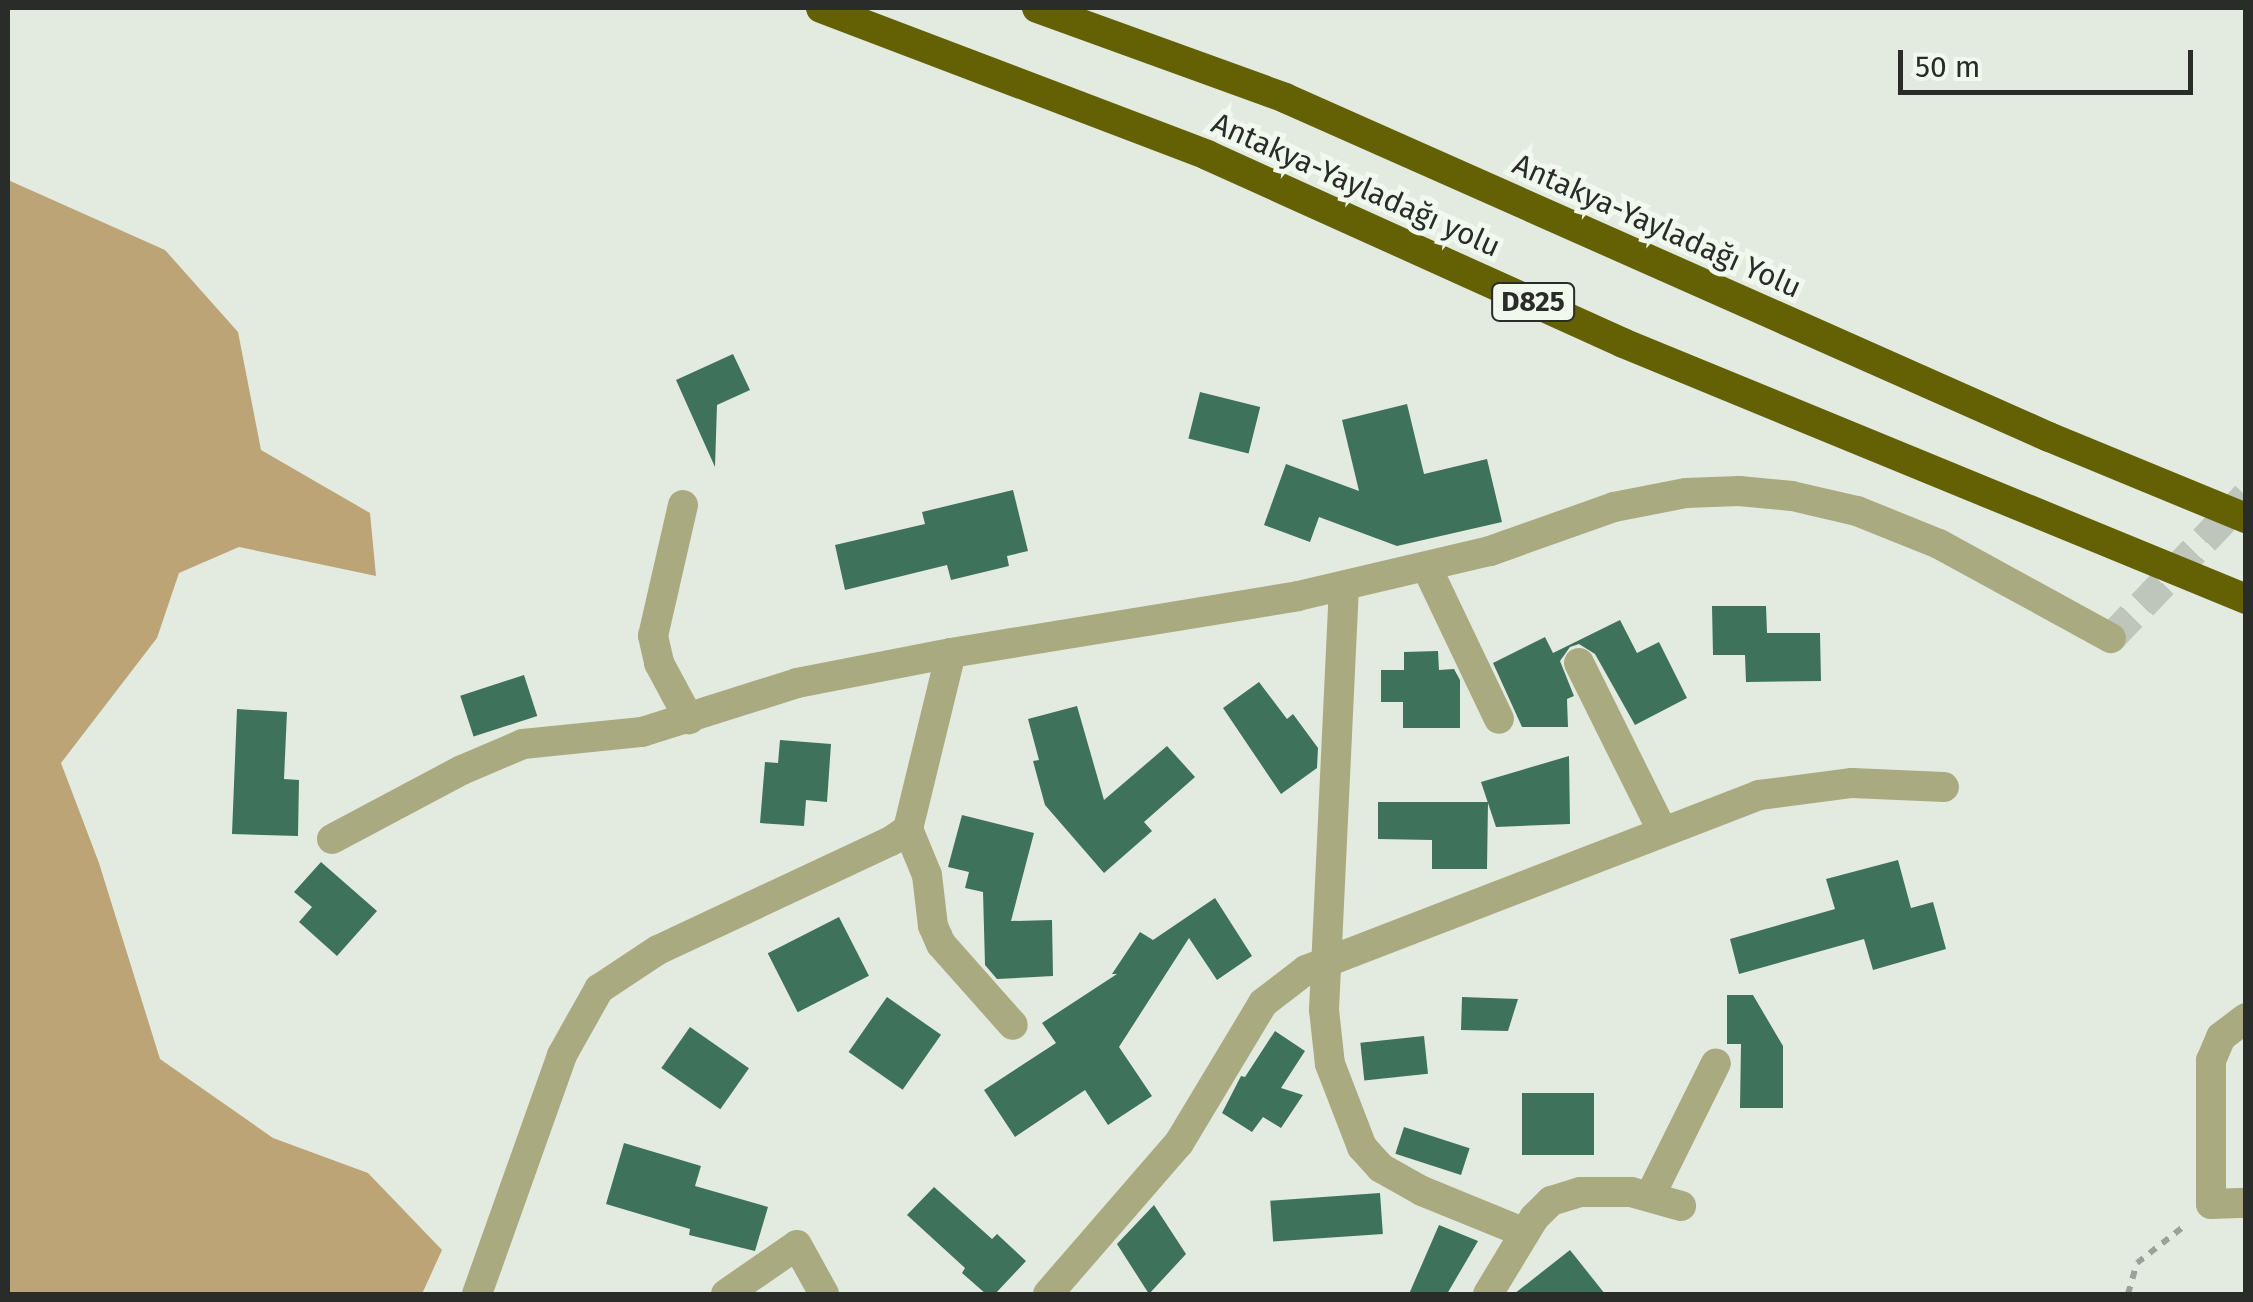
<!DOCTYPE html>
<html>
<head>
<meta charset="utf-8">
<style>
	body { margin:0 }
	#map { position:relative; width:2253px; height:1302px; overflow:hidden; background:#e3ebe0; font-family:"Fira Sans",sans-serif }
	div>[style] { position:absolute }
	.forest>* { inset:0; background:#bda477 }
	.building>* { inset:0; background:#3f725b; transform-origin:0 0 }
	.minor-tunnel>* { height:30px; margin-top:-15px; transform-origin:0; background:repeating-linear-gradient(90deg,#bec5bb 0 30px,transparent 0 45px) }
	.path>* { height:6px; margin-top:-3px; transform-origin:0; background:repeating-linear-gradient(90deg,#9aa198 0 8px,transparent 0 16px) }
	.minor>* { height:30px; margin:-15px; padding:0 15px; transform-origin:15px; border-radius:15px; background:#aaaa81 }
	.highway>* { height:30px; margin:-15px; padding:0 15px; transform-origin:15px; border-radius:15px; background:#636104 }
	span { translate:-50% -50%; white-space:nowrap; text-align:center; line-height:1.15; -webkit-text-stroke:10px #f1f8ed; paint-order:stroke }
	.shield-label span { padding:2px 8px; background:#f1f8ed; border:2px solid; border-radius:8px; -webkit-text-stroke-width:0 }
	.shield-label { font-size:28px; color:#292c28; font-weight:700 }
	.street-label { font-size:30px; color:#292c28 }
	.frame { position:absolute; inset:0; border:10px solid #292c28; pointer-events:none }
	.scale { position:absolute; left:1898px; top:50px; width:295px; height:45px; box-sizing:border-box; border:5px solid #292c28; border-top:0; padding-left:12px; font-size:30px; line-height:35px; white-space:nowrap; color:#292c28; -webkit-text-stroke:8px #f1f8ed; paint-order:stroke }
</style>
</head>
<body>
<div id="map">
	<div class="forest">
		<div style="clip-path:polygon(8px 180px,165px 250px,238px 332px,261px 450px,370px 513px,376px 576px,239px 547px,179px 573px,157px 638px,61px 763px,99px 863px,160px 1059px,273px 1138px,368px 1173px,442px 1250px,422px 1294px,8px 1294px)"></div>
	</div>
	<div class="building">
		<div style="clip-path:polygon(733px 354px,750px 390px,717px 405px,715px 467px,676px 380px)"></div>
		<div style="left:1200px;top:392px;width:62px;height:48px;rotate:14deg"></div>
		<div style="clip-path:polygon(1407px 404px,1424px 474px,1487px 459px,1502px 522px,1397px 546px,1319px 517px,1310px 542px,1264px 525px,1286px 464px,1359px 491px,1342px 420px)"></div>
		<div style="clip-path:polygon(1013px 490px,1028px 551px,1007px 556px,1009px 566px,951px 580px,947px 565px,845px 590px,835px 545px,925px 524px,922px 512px)"></div>
		<div style="clip-path:polygon(1712px 606px,1766px 606px,1767px 633px,1820px 633px,1821px 681px,1746px 682px,1745px 655px,1713px 655px)"></div>
		<div style="clip-path:polygon(1620px 620px,1637px 653px,1659px 642px,1687px 698px,1635px 725px,1595px 654px,1579px 644px,1570px 647px,1560px 661px,1574px 696px,1567px 699px,1568px 727px,1522px 727px,1493px 663px,1545px 637px,1553px 653px)"></div>
		<div style="clip-path:polygon(1438px 651px,1439px 670px,1454px 669px,1460px 680px,1460px 728px,1403px 728px,1403px 702px,1381px 702px,1381px 670px,1404px 670px,1404px 652px)"></div>
		<div style="left:524px;top:675px;width:43px;height:67px;rotate:72deg"></div>
		<div style="clip-path:polygon(1259px 682px,1287px 719px,1293px 714px,1318px 748px,1317px 768px,1281px 794px,1223px 708px)"></div>
		<div style="clip-path:polygon(1077px 706px,1104px 800px,1167px 746px,1195px 777px,1144px 822px,1152px 831px,1104px 873px,1045px 805px,1033px 761px,1039px 760px,1028px 719px)"></div>
		<div style="clip-path:polygon(237px 709px,287px 712px,284px 779px,299px 780px,298px 836px,232px 834px)"></div>
		<div style="clip-path:polygon(780px 740px,831px 744px,827px 802px,806px 800px,804px 826px,760px 823px,765px 762px,778px 763px)"></div>
		<div style="clip-path:polygon(1569px 756px,1570px 824px,1496px 827px,1481px 782px)"></div>
		<div style="clip-path:polygon(1378px 802px,1488px 802px,1487px 869px,1432px 869px,1432px 840px,1378px 839px)"></div>
		<div style="clip-path:polygon(962px 815px,1034px 833px,1011px 921px,1052px 920px,1053px 976px,997px 979px,985px 965px,983px 892px,965px 888px,969px 872px,948px 867px)"></div>
		<div style="clip-path:polygon(1898px 860px,1911px 908px,1933px 902px,1946px 949px,1873px 970px,1864px 939px,1739px 974px,1730px 939px,1835px 909px,1826px 879px)"></div>
		<div style="clip-path:polygon(321px 862px,377px 911px,337px 956px,299px 922px,312px 907px,294px 892px)"></div>
		<div style="clip-path:polygon(1215px 898px,1252px 956px,1217px 980px,1189px 938px,1119px 1047px,1152px 1096px,1108px 1125px,1085px 1090px,1015px 1137px,984px 1090px,1056px 1043px,1042px 1023px,1117px 974px,1112px 974px,1140px 932px,1153px 940px)"></div>
		<div style="left:839px;top:917px;width:66px;height:80px;rotate:63deg"></div>
		<div style="clip-path:polygon(1727px 995px,1753px 995px,1783px 1046px,1783px 1108px,1740px 1108px,1741px 1044px,1727px 1044px)"></div>
		<div style="left:887px;top:997px;width:66px;height:67px;rotate:35deg"></div>
		<div style="clip-path:polygon(1462px 997px,1518px 999px,1508px 1031px,1461px 1030px)"></div>
		<div style="left:690px;top:1027px;width:72px;height:50px;rotate:35deg"></div>
		<div style="clip-path:polygon(1275px 1031px,1305px 1051px,1281px 1088px,1303px 1095px,1281px 1128px,1263px 1117px,1252px 1132px,1222px 1113px,1241px 1076px,1245px 1077px)"></div>
		<div style="left:1424px;top:1036px;width:38px;height:64px;rotate:84deg"></div>
		<div style="left:1522px;top:1093px;width:72px;height:62px"></div>
		<div style="left:1404px;top:1127px;width:69px;height:28px;rotate:18deg"></div>
		<div style="clip-path:polygon(624px 1143px,701px 1166px,695px 1186px,768px 1207px,755px 1251px,689px 1235px,690px 1229px,606px 1204px)"></div>
		<div style="clip-path:polygon(934px 1187px,992px 1239px,997px 1234px,1026px 1261px,995px 1294px,986px 1294px,962px 1273px,965px 1268px,907px 1215px)"></div>
		<div style="left:1380px;top:1193px;width:41px;height:110px;rotate:86deg"></div>
		<div style="clip-path:polygon(1154px 1205px,1186px 1254px,1149px 1294px,1117px 1244px)"></div>
		<div style="clip-path:polygon(1439px 1225px,1478px 1241px,1447px 1294px,1409px 1294px)"></div>
		<div style="clip-path:polygon(1570px 1250px,1605px 1294px,1514px 1294px)"></div>
	</div>
	<div class="minor-tunnel">
		<div style="left:2111px;top:638px;width:196px;rotate:-46.4deg"></div>
	</div>
	<div class="path">
		<div style="left:2128px;top:1294px;width:32px;rotate:-74deg"></div>
		<div style="left:2137px;top:1263px;width:63px;rotate:-38deg"></div>
	</div>
	<div class="minor">
		<div style="left:683px;top:505px;width:134px;rotate:102.9deg"></div>
		<div style="left:653px;top:636px;width:28px;rotate:77deg"></div>
		<div style="left:659px;top:663px;width:64px;rotate:61.8deg"></div>
		<div style="left:1427px;top:568px;width:167px;rotate:64.5deg"></div>
		<div style="left:1344px;top:586px;width:424px;rotate:92.7deg"></div>
		<div style="left:1324px;top:1010px;width:54px;rotate:83.7deg"></div>
		<div style="left:1330px;top:1064px;width:89px;rotate:68.9deg"></div>
		<div style="left:1362px;top:1147px;width:28px;rotate:48deg"></div>
		<div style="left:1381px;top:1168px;width:47px;rotate:29.3deg"></div>
		<div style="left:1422px;top:1191px;width:111px;rotate:22.2deg"></div>
		<div style="left:1579px;top:663px;width:186px;rotate:63.6deg"></div>
		<div style="left:908px;top:829px;width:50px;rotate:67.6deg"></div>
		<div style="left:927px;top:875px;width:51px;rotate:83.3deg"></div>
		<div style="left:933px;top:926px;width:20px;rotate:66deg"></div>
		<div style="left:941px;top:944px;width:108px;rotate:48.4deg"></div>
		<div style="left:332px;top:839px;width:147px;rotate:-28deg"></div>
		<div style="left:462px;top:770px;width:66px;rotate:-23.1deg"></div>
		<div style="left:523px;top:744px;width:120px;rotate:-5.8deg"></div>
		<div style="left:642px;top:732px;width:163px;rotate:-17.5deg"></div>
		<div style="left:797px;top:683px;width:157px;rotate:-11deg"></div>
		<div style="left:2246px;top:1018px;width:31px;rotate:143deg"></div>
		<div style="left:2221px;top:1037px;width:25px;rotate:113deg"></div>
		<div style="left:2211px;top:1060px;width:144px;rotate:90deg"></div>
		<div style="left:2211px;top:1204px;width:35px;rotate:-2deg"></div>
		<div style="left:1650px;top:1196px;width:148px;rotate:-63.6deg"></div>
		<div style="left:477px;top:1294px;width:254px;rotate:-70.4deg"></div>
		<div style="left:562px;top:1055px;width:76px;rotate:-60.7deg"></div>
		<div style="left:599px;top:989px;width:71px;rotate:-33.5deg"></div>
		<div style="left:658px;top:950px;width:257px;rotate:-25.1deg"></div>
		<div style="left:891px;top:841px;width:21px;rotate:-35deg"></div>
		<div style="left:908px;top:829px;width:181px;rotate:-76.3deg"></div>
		<div style="left:951px;top:653px;width:352px;rotate:-9.3deg"></div>
		<div style="left:1298px;top:596px;width:197px;rotate:-13.2deg"></div>
		<div style="left:1490px;top:551px;width:132px;rotate:-19.5deg"></div>
		<div style="left:1614px;top:507px;width:73px;rotate:-11deg"></div>
		<div style="left:1686px;top:493px;width:53px;rotate:-2.2deg"></div>
		<div style="left:1739px;top:491px;width:53px;rotate:5.4deg"></div>
		<div style="left:1792px;top:496px;width:67px;rotate:13deg"></div>
		<div style="left:1857px;top:511px;width:88px;rotate:21.9deg"></div>
		<div style="left:1939px;top:544px;width:196px;rotate:28.7deg"></div>
		<div style="left:726px;top:1294px;width:86px;rotate:-34.6deg"></div>
		<div style="left:797px;top:1245px;width:56px;rotate:61.1deg"></div>
		<div style="left:1048px;top:1294px;width:200px;rotate:-49.1deg"></div>
		<div style="left:1179px;top:1143px;width:163px;rotate:-59deg"></div>
		<div style="left:1263px;top:1003px;width:54px;rotate:-37.5deg"></div>
		<div style="left:1306px;top:970px;width:486px;rotate:-21.1deg"></div>
		<div style="left:1759px;top:795px;width:94px;rotate:-7.4deg"></div>
		<div style="left:1852px;top:783px;width:92px;rotate:2.5deg"></div>
		<div style="left:1488px;top:1294px;width:89px;rotate:-58.8deg"></div>
		<div style="left:1534px;top:1218px;width:24px;rotate:-45deg"></div>
		<div style="left:1551px;top:1201px;width:31px;rotate:-17deg"></div>
		<div style="left:1581px;top:1192px;width:50px"></div>
		<div style="left:1631px;top:1192px;width:52px;rotate:15.6deg"></div>
	</div>
	<div class="highway">
		<div style="left:821px;top:8px;width:413px;rotate:20.8deg"></div>
		<div style="left:1207px;top:155px;width:457px;rotate:24.3deg"></div>
		<div style="left:1623px;top:343px;width:674px;rotate:22.34deg"></div>
		<div style="left:1037px;top:8px;width:264px;rotate:19.9deg"></div>
		<div style="left:1285px;top:98px;width:836px;rotate:23.93deg"></div>
		<div style="left:2049px;top:437px;width:213px;rotate:22.4deg"></div>
	</div>
	<div class="shield-label">
		<span style="left:1533px;top:302px">D825</span>
	</div>
	<div class="street-label">
		<span style="left:1356px;top:185px;rotate:24deg">Antakya-Yayladağı yolu</span>
		<span style="left:1657px;top:226px;rotate:24deg">Antakya-Yayladağı Yolu</span>
	</div>
	<div class="frame"></div>
	<div class="scale">50 m</div>
</div>
</body>
</html>
